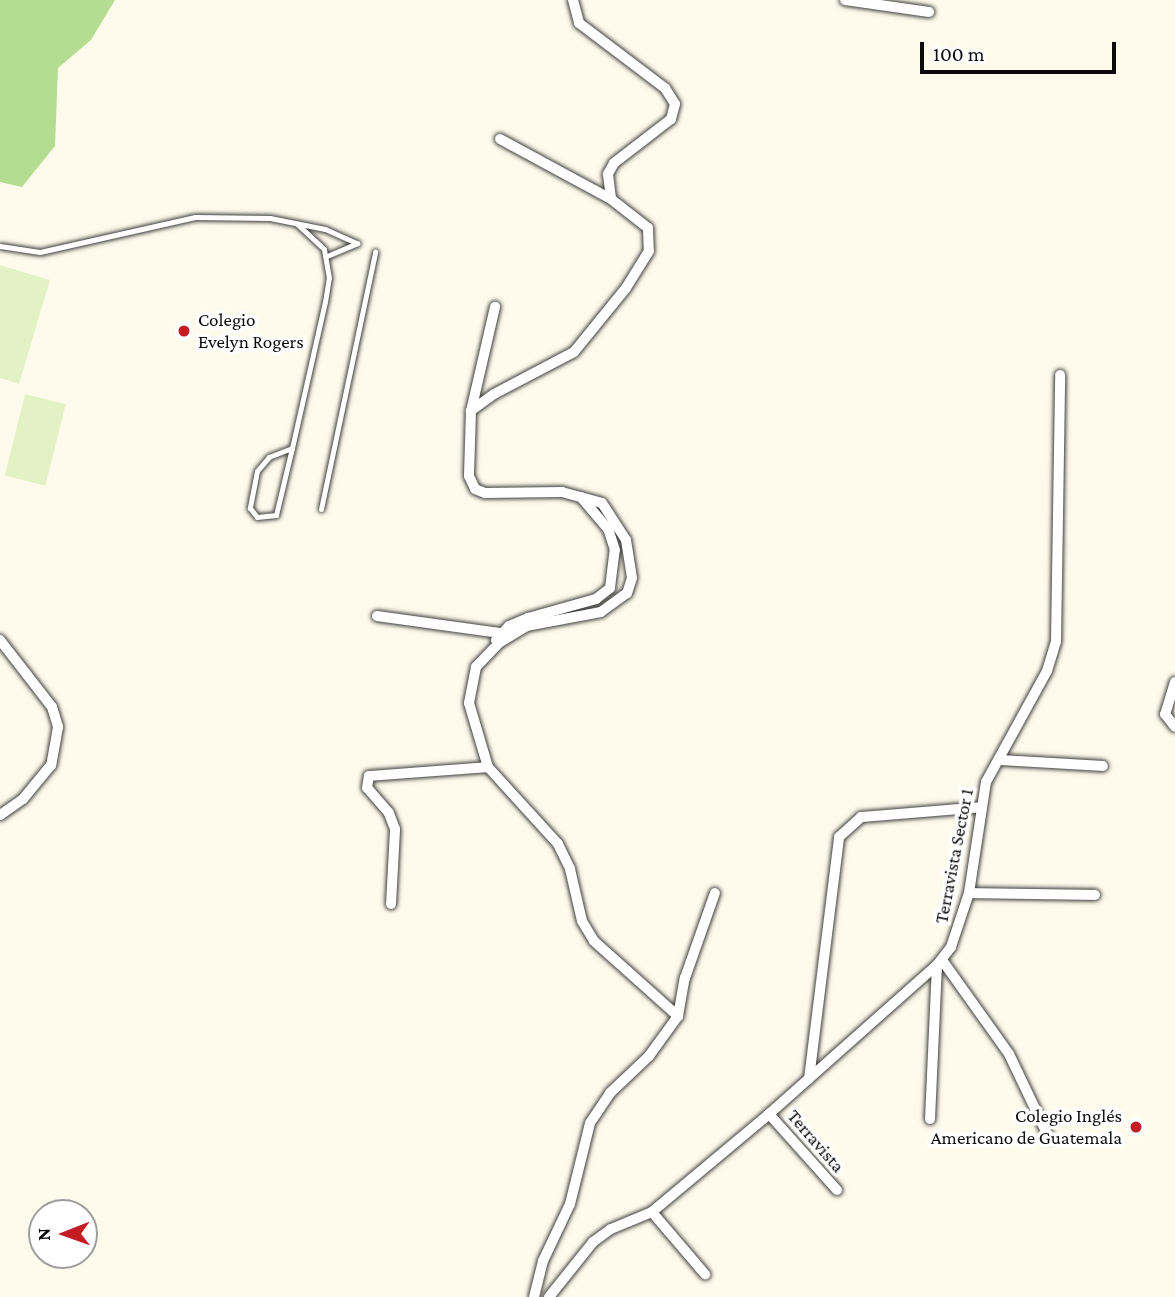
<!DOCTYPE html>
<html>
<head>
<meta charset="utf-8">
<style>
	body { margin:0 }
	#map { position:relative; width:1175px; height:1297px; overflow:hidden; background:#fffbec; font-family:"Crimson Pro",serif }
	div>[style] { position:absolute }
	.forest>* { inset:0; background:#b4dd91 }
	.pitch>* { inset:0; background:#e3f2c5; transform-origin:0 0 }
	.roads { filter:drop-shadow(0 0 2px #3f3f3f) drop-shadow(0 0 2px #3f3f3f) }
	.service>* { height:5px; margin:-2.5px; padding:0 2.5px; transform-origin:2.5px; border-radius:2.5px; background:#fff }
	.minor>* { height:10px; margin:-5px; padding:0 5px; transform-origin:5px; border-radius:5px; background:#fff }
	.dots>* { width:19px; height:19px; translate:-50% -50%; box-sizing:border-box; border:4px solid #fff; border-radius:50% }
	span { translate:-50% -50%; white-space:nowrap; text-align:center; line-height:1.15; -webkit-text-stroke:7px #fff; paint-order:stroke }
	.poi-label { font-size:19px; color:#0c0c0c }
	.left { translate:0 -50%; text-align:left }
	.right { translate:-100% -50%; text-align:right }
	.street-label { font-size:19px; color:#0c0c0c }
	.north { position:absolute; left:28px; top:1199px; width:70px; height:70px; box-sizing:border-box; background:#fff; border:2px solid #9e9e9e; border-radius:50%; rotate:269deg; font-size:19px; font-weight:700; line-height:28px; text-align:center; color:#0c0c0c }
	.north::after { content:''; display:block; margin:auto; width:24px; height:32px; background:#c41c25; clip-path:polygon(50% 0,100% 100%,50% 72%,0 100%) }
	.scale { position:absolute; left:920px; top:42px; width:196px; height:32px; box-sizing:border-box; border:4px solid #0c0c0c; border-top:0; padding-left:9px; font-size:21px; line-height:24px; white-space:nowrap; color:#0c0c0c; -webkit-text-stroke:5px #fff; paint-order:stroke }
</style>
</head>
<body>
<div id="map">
	<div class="forest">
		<div style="clip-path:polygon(0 0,115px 0,91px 40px,58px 68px,55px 146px,22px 187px,0 182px)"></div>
	</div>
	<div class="pitch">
		<div style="clip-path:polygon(0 265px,50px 280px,19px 384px,0 378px)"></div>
		<div style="left:25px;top:394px;width:42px;height:84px;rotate:14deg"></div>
	</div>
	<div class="roads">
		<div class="service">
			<div style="left:0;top:246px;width:40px;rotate:8.5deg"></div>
			<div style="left:40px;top:252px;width:159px;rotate:-12.7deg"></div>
			<div style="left:195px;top:217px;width:75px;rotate:0.8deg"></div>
			<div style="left:270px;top:218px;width:56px;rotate:11.3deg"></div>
			<div style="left:325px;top:229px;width:35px;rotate:24deg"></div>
			<div style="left:327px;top:256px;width:33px;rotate:-23deg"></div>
			<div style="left:292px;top:448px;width:25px;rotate:159deg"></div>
			<div style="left:269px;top:457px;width:18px;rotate:131deg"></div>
			<div style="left:257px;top:471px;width:38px;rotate:101deg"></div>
			<div style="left:250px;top:508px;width:11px;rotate:52deg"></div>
			<div style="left:257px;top:517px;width:19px;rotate:-6deg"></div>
			<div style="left:276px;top:515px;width:69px;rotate:-76.6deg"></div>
			<div style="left:292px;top:448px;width:150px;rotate:-77.3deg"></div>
			<div style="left:325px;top:302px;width:24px;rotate:-81deg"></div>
			<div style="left:329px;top:278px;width:29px;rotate:-100deg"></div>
			<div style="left:324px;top:249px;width:38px;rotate:-137deg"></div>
			<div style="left:321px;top:509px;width:263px;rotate:-78.1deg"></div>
		</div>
		<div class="minor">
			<div style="left:573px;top:0;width:24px;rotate:75deg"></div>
			<div style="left:579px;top:23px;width:108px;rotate:37.1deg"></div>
			<div style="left:665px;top:88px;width:19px;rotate:58deg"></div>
			<div style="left:675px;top:104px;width:16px;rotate:105deg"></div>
			<div style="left:671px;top:119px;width:72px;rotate:142.3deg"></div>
			<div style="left:614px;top:163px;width:13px;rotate:119deg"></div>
			<div style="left:608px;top:174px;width:25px;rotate:83deg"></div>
			<div style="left:611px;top:199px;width:47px;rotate:38.1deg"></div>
			<div style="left:648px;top:228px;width:23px;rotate:88deg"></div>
			<div style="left:649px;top:251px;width:44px;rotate:121.9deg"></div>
			<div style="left:626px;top:288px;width:82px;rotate:129.1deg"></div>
			<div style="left:574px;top:352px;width:90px;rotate:152.3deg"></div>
			<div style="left:494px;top:394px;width:29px;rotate:144deg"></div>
			<div style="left:471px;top:411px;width:65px;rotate:91.8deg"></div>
			<div style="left:469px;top:476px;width:14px;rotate:65deg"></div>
			<div style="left:475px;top:489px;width:11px;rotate:22deg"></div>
			<div style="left:485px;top:493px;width:77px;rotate:-0.7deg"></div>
			<div style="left:562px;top:492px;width:41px;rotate:15.4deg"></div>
			<div style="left:602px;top:503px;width:44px;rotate:57deg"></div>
			<div style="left:626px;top:540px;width:38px;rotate:81deg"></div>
			<div style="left:632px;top:578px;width:16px;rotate:108deg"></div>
			<div style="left:627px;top:593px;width:32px;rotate:144deg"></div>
			<div style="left:601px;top:612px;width:75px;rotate:169.3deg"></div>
			<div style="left:527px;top:626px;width:31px;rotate:149deg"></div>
			<div style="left:500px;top:642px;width:35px;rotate:134deg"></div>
			<div style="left:476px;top:667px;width:37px;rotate:101deg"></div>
			<div style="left:469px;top:703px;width:67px;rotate:73.5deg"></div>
			<div style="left:488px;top:767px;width:104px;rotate:47.7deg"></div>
			<div style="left:558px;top:844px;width:28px;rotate:64deg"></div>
			<div style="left:570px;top:869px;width:53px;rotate:77deg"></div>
			<div style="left:582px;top:921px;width:23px;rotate:59deg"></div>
			<div style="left:594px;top:941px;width:113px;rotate:41.8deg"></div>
			<div style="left:845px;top:0;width:85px;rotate:8.1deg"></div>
			<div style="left:500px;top:139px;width:126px;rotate:28.4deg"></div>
			<div style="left:471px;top:411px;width:107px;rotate:-77deg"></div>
			<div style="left:377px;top:616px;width:124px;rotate:7.9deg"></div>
			<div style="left:0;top:640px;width:85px;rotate:52.2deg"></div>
			<div style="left:52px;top:707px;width:21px;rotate:73deg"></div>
			<div style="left:58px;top:727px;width:39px;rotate:100deg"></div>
			<div style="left:51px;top:765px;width:44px;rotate:129.5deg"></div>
			<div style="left:23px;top:799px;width:28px;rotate:145deg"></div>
			<div style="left:496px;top:640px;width:19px;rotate:-47deg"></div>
			<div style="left:509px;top:626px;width:21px;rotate:-23deg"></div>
			<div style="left:528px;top:618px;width:71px;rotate:-15.6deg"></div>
			<div style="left:596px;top:599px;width:18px;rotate:-38deg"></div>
			<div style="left:610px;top:588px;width:38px;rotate:-83deg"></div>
			<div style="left:615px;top:550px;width:22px;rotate:-108deg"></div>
			<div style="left:608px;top:529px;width:42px;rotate:-130.2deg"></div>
			<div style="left:1175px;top:682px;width:34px;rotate:107deg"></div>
			<div style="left:1165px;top:714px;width:16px;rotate:52deg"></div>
			<div style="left:1001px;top:760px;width:102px;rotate:3.4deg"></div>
			<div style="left:969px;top:893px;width:126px;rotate:0.9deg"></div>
			<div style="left:391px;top:904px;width:75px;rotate:-86.9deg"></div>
			<div style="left:395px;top:829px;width:17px;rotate:-111deg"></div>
			<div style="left:389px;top:813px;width:33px;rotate:-131deg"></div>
			<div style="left:367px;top:788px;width:12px;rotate:-81deg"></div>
			<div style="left:369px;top:776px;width:119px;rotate:-4.3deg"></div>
			<div style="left:942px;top:960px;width:115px;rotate:54.5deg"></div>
			<div style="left:1009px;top:1054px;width:93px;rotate:64.5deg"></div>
			<div style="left:809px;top:1079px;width:244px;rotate:-82.9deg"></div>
			<div style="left:839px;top:837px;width:30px;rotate:-42deg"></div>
			<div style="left:861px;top:817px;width:121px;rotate:-4.7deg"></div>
			<div style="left:769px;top:1114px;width:102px;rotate:48.2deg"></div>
			<div style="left:930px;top:1119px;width:154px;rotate:-87.4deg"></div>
			<div style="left:652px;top:1212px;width:82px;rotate:49.5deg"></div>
			<div style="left:534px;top:1297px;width:37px;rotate:-76deg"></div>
			<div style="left:543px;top:1261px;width:63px;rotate:-64.7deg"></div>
			<div style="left:570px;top:1204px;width:83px;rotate:-76.1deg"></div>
			<div style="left:590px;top:1123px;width:36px;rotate:-56deg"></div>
			<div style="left:610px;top:1093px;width:54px;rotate:-43.5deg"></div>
			<div style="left:649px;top:1056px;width:49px;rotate:-54.1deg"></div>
			<div style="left:678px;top:1016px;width:39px;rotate:-80deg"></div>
			<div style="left:685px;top:978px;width:90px;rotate:-70.6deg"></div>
			<div style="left:549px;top:1297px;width:70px;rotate:-51.3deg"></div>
			<div style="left:593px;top:1242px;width:22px;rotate:-36deg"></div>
			<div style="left:611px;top:1229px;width:44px;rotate:-22.5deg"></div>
			<div style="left:652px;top:1212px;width:153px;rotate:-39.9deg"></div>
			<div style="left:769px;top:1114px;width:225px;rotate:-41.6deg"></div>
			<div style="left:937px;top:965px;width:23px;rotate:-52deg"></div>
			<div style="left:951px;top:947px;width:57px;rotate:-71.6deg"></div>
			<div style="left:969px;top:893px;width:112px;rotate:-81.3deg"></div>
			<div style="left:986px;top:782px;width:127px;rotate:-61.2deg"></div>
			<div style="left:1047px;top:671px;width:30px;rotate:-73deg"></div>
			<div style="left:1056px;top:642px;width:267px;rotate:-89.1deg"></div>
		</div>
	</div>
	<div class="dots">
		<div style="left:184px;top:331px;background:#c41c25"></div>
		<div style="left:1136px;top:1127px;background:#c41c25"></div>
	</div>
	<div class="poi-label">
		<span class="left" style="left:198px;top:331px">Colegio<br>Evelyn Rogers</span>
		<span class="right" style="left:1122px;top:1127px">Colegio Inglés<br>Americano de Guatemala</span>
	</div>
	<div class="street-label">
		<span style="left:954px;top:856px;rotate:-79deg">Terravista Sector 1</span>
		<span style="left:816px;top:1141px;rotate:49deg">Terravista</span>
	</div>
	<div class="north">N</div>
	<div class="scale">100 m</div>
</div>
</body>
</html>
